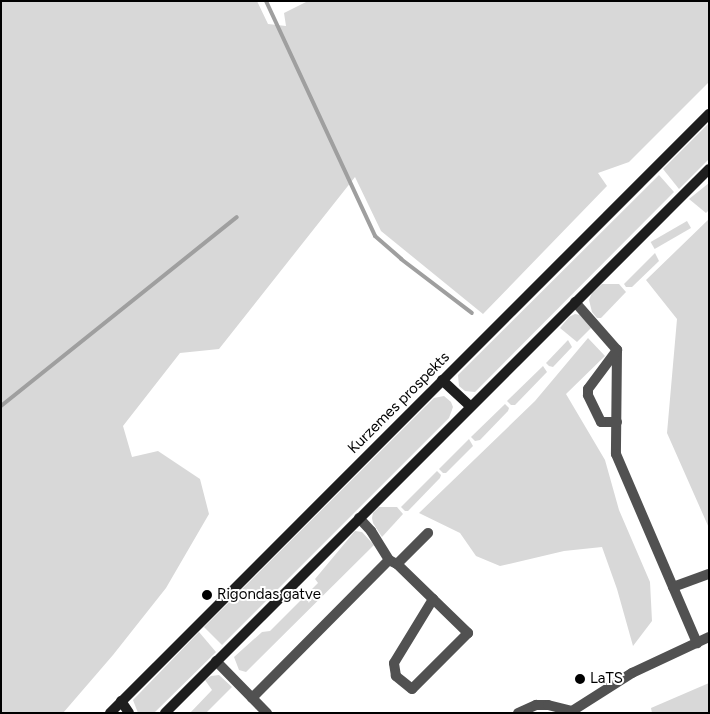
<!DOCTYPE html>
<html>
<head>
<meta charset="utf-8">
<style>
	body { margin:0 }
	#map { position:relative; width:710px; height:714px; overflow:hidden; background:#fff; font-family:Figtree,sans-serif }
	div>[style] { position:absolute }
	.green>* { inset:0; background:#d8d8d8; transform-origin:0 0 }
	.stream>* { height:4px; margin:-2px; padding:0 2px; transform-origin:2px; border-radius:2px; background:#9f9f9f }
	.street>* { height:10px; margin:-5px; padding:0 5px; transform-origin:5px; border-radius:5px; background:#515151 }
	.secondary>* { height:10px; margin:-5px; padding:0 5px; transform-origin:5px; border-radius:5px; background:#1e1e1e }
	.dots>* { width:14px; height:14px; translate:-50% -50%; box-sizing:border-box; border:2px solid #fff; border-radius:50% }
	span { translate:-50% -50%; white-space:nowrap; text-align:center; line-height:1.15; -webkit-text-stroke:4px #fff; paint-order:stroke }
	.street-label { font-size:15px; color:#000 }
	.poi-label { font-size:15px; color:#000 }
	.left { translate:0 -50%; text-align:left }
	.frame { position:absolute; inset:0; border:2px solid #000; pointer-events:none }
</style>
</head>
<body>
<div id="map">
	<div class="green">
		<div style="clip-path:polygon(1px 1px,257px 1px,268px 24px,286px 26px,284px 13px,308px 1px,709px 1px,709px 82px,629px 162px,598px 173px,607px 186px,483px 314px,381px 231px,355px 177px,219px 349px,180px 353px,123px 426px,132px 457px,158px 451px,200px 479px,209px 514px,166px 588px,113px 655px,63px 713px,1px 713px)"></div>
		<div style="clip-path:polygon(709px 123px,709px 159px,679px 189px,663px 169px)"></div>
		<div style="clip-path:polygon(659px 175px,674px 192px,475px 392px,465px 391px,459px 386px,458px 375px)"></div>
		<div style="clip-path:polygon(709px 183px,709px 210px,706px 213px,689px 199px)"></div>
		<div style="clip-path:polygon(709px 219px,709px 528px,667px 433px,677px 319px,646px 280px)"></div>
		<div style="left:687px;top:221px;width:8px;height:42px;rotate:60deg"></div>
		<div style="clip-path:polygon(655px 253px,659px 261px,632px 287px,626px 287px,624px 284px)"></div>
		<div style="clip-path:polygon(602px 284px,619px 284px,626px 292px,601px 318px,597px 318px,592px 312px,589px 300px,592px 293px)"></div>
		<div style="clip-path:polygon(575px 314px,580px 315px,592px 327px,577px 342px,560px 328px,569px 317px)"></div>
		<div style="clip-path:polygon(588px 338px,605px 356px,566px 394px,605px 460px,619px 510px,650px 582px,652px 621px,633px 646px,617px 589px,602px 547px,564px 551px,500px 566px,476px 556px,460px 533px,419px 513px,535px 401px)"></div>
		<div style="clip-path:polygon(568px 340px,572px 347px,553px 367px,549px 366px,546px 363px)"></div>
		<div style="clip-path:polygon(543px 366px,547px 372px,515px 405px,511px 405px,507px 401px)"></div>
		<div style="clip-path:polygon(444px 396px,451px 402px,453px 407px,449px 418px,222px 645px,204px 627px,434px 398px)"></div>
		<div style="clip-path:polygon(505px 404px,509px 408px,508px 411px,480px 440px,475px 441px,471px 437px)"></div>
		<div style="clip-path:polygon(469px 439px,473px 446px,446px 473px,443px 473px,439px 469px)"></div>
		<div style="clip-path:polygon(437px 471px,441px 475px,440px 478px,408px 511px,405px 511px,401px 507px)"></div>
		<div style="clip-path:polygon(379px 507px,397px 507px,403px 514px,382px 537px,373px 523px,372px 518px,373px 513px)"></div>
		<div style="clip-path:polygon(355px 531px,362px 532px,374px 545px,246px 672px,239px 670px,234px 657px,262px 632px,270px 631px,318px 583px,315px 579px)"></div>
		<div style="clip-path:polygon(199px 632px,216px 652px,154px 713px,138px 713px,133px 700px)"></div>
		<div style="clip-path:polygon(219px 675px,232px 687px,206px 713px,190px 713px,212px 690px,205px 680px,211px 676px)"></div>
		<div style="clip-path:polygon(709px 683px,709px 713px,652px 713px,651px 708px)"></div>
	</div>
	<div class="stream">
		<div style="left:266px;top:1px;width:259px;rotate:65.1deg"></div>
		<div style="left:375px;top:236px;width:35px;rotate:41deg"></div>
		<div style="left:401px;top:259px;width:89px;rotate:37.3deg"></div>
		<div style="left:1px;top:406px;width:302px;rotate:-38.7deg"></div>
	</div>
	<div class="street">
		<div style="left:575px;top:302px;width:64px;rotate:48.8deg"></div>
		<div style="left:617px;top:350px;width:104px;rotate:90.6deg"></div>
		<div style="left:616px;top:454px;width:206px;rotate:66.8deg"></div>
		<div style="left:617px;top:422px;width:16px;rotate:180deg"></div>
		<div style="left:601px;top:422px;width:30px;rotate:-116deg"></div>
		<div style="left:588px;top:395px;width:6px;rotate:-90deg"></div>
		<div style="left:588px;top:389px;width:49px;rotate:-53.4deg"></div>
		<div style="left:359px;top:518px;width:18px;rotate:47deg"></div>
		<div style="left:371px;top:531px;width:34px;rotate:58deg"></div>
		<div style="left:389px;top:560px;width:9px;rotate:27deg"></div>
		<div style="left:397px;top:564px;width:50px;rotate:44.2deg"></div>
		<div style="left:433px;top:599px;width:49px;rotate:44.2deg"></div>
		<div style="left:468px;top:633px;width:79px;rotate:135deg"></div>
		<div style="left:412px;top:689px;width:21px;rotate:-141deg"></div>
		<div style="left:396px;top:676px;width:13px;rotate:-99deg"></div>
		<div style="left:394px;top:663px;width:75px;rotate:-58.6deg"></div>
		<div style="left:397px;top:564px;width:44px;rotate:-45deg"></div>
		<div style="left:673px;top:587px;width:38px;rotate:-20deg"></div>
		<div style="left:216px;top:661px;width:73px;rotate:45.6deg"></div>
		<div style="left:252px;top:698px;width:194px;rotate:-45.2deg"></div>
		<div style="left:518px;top:713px;width:20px;rotate:-24deg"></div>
		<div style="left:536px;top:705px;width:12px"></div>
		<div style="left:548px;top:705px;width:25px;rotate:14deg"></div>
		<div style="left:569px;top:713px;width:75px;rotate:-32.4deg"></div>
		<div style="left:632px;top:673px;width:85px;rotate:-25.1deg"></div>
	</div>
	<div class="secondary">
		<div style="left:442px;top:380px;width:38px;rotate:43deg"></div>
		<div style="left:121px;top:701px;width:14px;rotate:56deg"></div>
		<div style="left:110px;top:713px;width:847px;rotate:-45deg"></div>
		<div style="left:165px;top:713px;width:769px;rotate:-45deg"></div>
	</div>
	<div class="dots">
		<div style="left:207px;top:595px;background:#000"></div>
		<div style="left:580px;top:679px;background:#000"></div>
	</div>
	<div class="street-label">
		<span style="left:399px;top:403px;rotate:-45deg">Kurzemes prospekts</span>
	</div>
	<div class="poi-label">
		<span class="left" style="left:217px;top:595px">Rigondas gatve</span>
		<span class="left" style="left:590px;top:679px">LaTS</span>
	</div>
	<div class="frame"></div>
</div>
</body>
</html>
